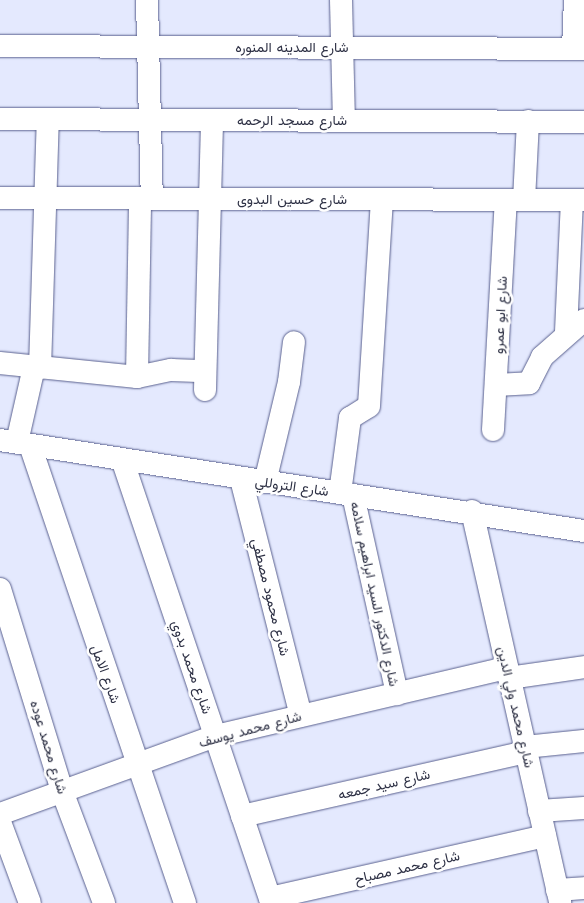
<!DOCTYPE html>
<html>
<head>
<meta charset="utf-8">
<style>
	body { margin:0 }
	#map { position:relative; width:584px; height:903px; overflow:hidden; background:#e4e9fe; font-family:"Work Sans",Vazirmatn,sans-serif }
	div>[style] { position:absolute }
	.roads { filter:drop-shadow(0 0 1px #5a618f) drop-shadow(0 0 1px #5a618f) }
	.minor>* { height:22px; margin:-11px; padding:0 11px; transform-origin:11px; border-radius:11px; background:#fff }
	span { translate:-50% -50%; white-space:nowrap; text-align:center; line-height:1.15; -webkit-text-stroke:5px #fff; paint-order:stroke }
	.street-label { font-size:14px; color:#2d3044 }
</style>
</head>
<body>
<div id="map">
	<div class="roads">
		<div class="minor">
			<div style="left:147px;top:0;width:199px;rotate:88.6deg"></div>
			<div style="left:341px;top:0;width:120px;rotate:88.6deg"></div>
			<div style="left:0;top:46px;width:584px;rotate:0.29deg"></div>
			<div style="left:573px;top:49px;width:49px;rotate:-87.7deg"></div>
			<div style="left:0;top:119px;width:584px;rotate:0.29deg"></div>
			<div style="left:0;top:198px;width:584px;rotate:0.2deg"></div>
			<div style="left:524px;top:200px;width:79px;rotate:-87.1deg"></div>
			<div style="left:566px;top:332px;width:132px;rotate:-87.4deg"></div>
			<div style="left:0;top:363px;width:138px;rotate:5.8deg"></div>
			<div style="left:137px;top:377px;width:35px;rotate:-12deg"></div>
			<div style="left:171px;top:370px;width:34px;rotate:2deg"></div>
			<div style="left:40px;top:368px;width:249px;rotate:-88.2deg"></div>
			<div style="left:137px;top:377px;width:179px;rotate:-89deg"></div>
			<div style="left:496px;top:385px;width:33px;rotate:-3deg"></div>
			<div style="left:529px;top:383px;width:29px;rotate:-63deg"></div>
			<div style="left:542px;top:357px;width:56px;rotate:-41.4deg"></div>
			<div style="left:205px;top:390px;width:270px;rotate:-88.5deg"></div>
			<div style="left:493px;top:430px;width:230px;rotate:-86.8deg"></div>
			<div style="left:0;top:440px;width:591px;rotate:8.86deg"></div>
			<div style="left:17px;top:442px;width:77px;rotate:-77.2deg"></div>
			<div style="left:30px;top:445px;width:484px;rotate:71.3deg"></div>
			<div style="left:122px;top:459px;width:468px;rotate:71.4deg"></div>
			<div style="left:241px;top:479px;width:244px;rotate:75.8deg"></div>
			<div style="left:265px;top:482px;width:103px;rotate:-76.5deg"></div>
			<div style="left:289px;top:382px;width:40px;rotate:-82.9deg"></div>
			<div style="left:340px;top:493px;width:76px;rotate:-82.4deg"></div>
			<div style="left:350px;top:418px;width:22px;rotate:-32deg"></div>
			<div style="left:369px;top:406px;width:206px;rotate:-86.4deg"></div>
			<div style="left:353px;top:495px;width:204px;rotate:77.5deg"></div>
			<div style="left:472px;top:511px;width:402px;rotate:77.3deg"></div>
			<div style="left:0;top:589px;width:211px;rotate:72.9deg"></div>
			<div style="left:62px;top:791px;width:120px;rotate:69.4deg"></div>
			<div style="left:509px;top:678px;width:76px;rotate:-8.3deg"></div>
			<div style="left:525px;top:747px;width:59px;rotate:-5.8deg"></div>
			<div style="left:539px;top:811px;width:45px;rotate:-3.8deg"></div>
			<div style="left:0;top:814px;width:230px;rotate:-19.9deg"></div>
			<div style="left:216px;top:736px;width:299px;rotate:-13.2deg"></div>
			<div style="left:242px;top:816px;width:291px;rotate:-12.7deg"></div>
			<div style="left:0;top:822px;width:86px;rotate:69.7deg"></div>
			<div style="left:557px;top:890px;width:27px;rotate:-4deg"></div>
			<div style="left:270px;top:898px;width:282px;rotate:-12.7deg"></div>
		</div>
	</div>
	<div class="street-label">
		<span style="left:292px;top:47px">شارع المدينه المنوره</span>
		<span style="left:292px;top:120px">شارع مسجد الرحمه</span>
		<span style="left:292px;top:199px">شارع حسين البدوى</span>
		<span style="left:500px;top:315px;rotate:-87deg">شارع ابو عمرو</span>
		<span style="left:292px;top:486px;rotate:8deg">شارع التروللي</span>
		<span style="left:375px;top:594px;rotate:78deg">شارع الدكتور السيد ابراهيم سلامه</span>
		<span style="left:271px;top:597px;rotate:76deg">شارع محمود مصطفي</span>
		<span style="left:192px;top:667px;rotate:71deg">شارع محمد بدوي</span>
		<span style="left:106px;top:674px;rotate:70deg">شارع الامل</span>
		<span style="left:516px;top:707px;rotate:77deg">شارع محمد ولي الدين</span>
		<span style="left:250px;top:729px;rotate:-15deg">شارع محمد يوسف</span>
		<span style="left:49px;top:747px;rotate:73deg">شارع محمد عوده</span>
		<span style="left:384px;top:784px;rotate:-13deg">شارع سيد جمعه</span>
		<span style="left:407px;top:867px;rotate:-13deg">شارع محمد مصباح</span>
	</div>
</div>
</body>
</html>
